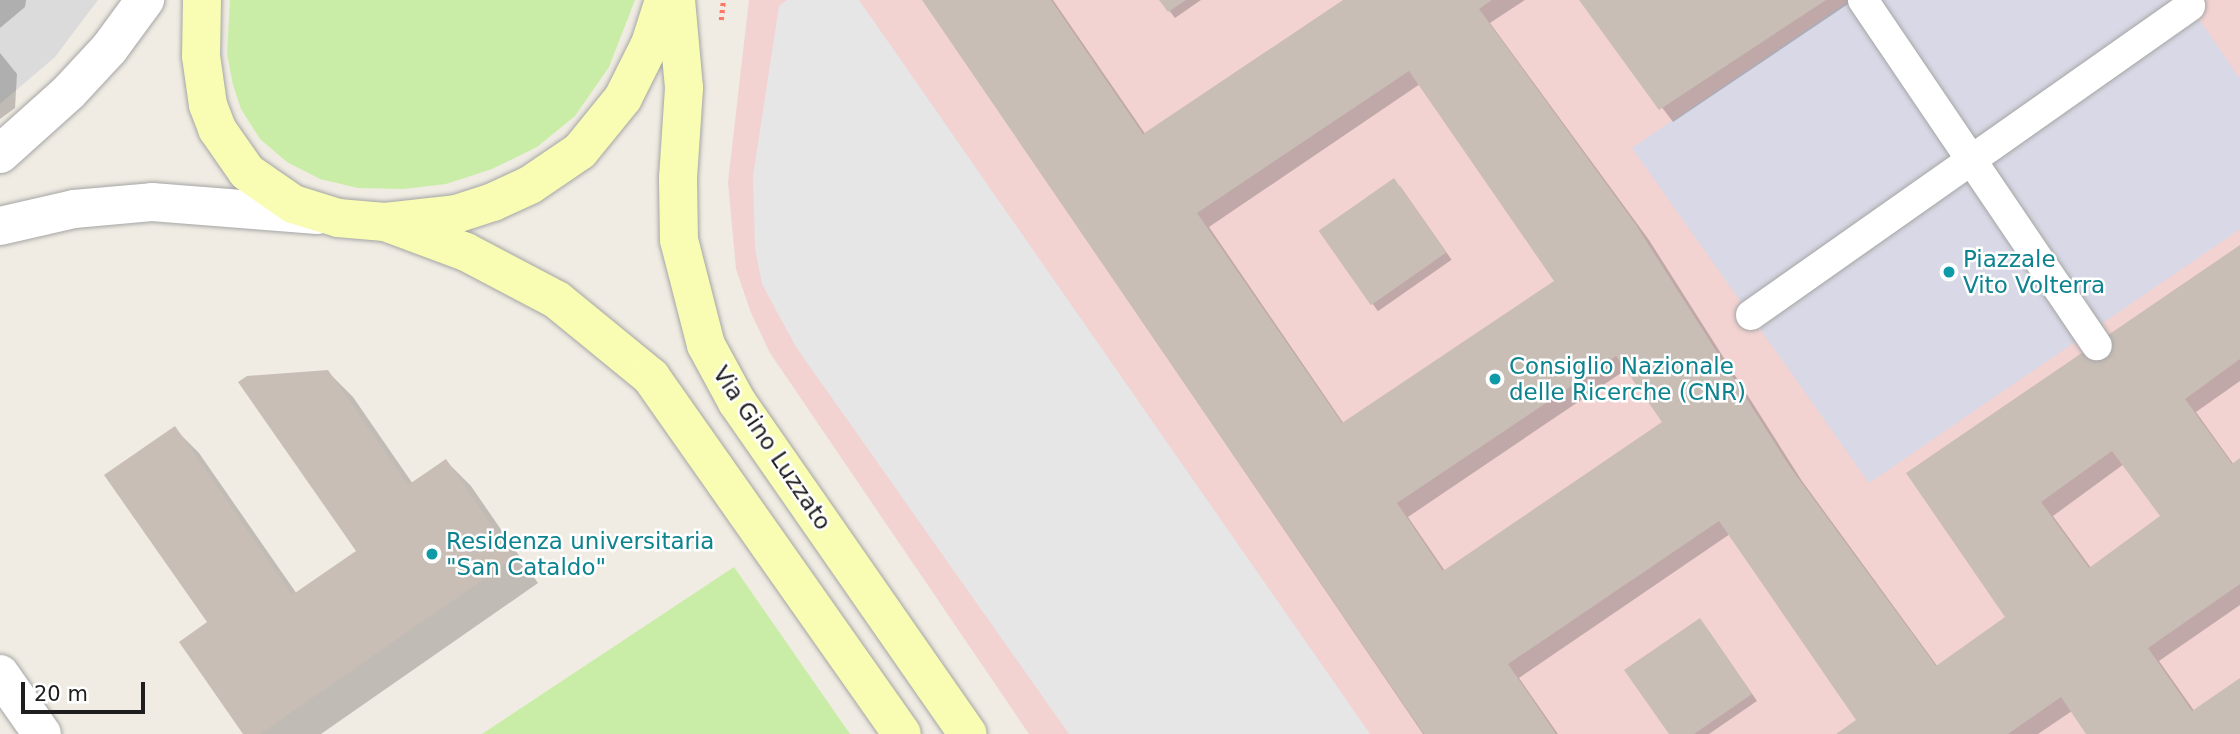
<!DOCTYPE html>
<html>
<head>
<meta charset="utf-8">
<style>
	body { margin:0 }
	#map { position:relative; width:2240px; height:734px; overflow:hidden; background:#f0ece3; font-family:"DejaVu Sans",sans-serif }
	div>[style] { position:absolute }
	.residential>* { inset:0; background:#dcdbdb }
	.commercial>* { inset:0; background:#f2d3d2 }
	.grass>* { inset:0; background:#c9eda6 }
	.parking>* { inset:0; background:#e6e6e6 }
	.plaza>* { inset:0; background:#d8d8e6 }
	.shadow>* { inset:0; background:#0003; transform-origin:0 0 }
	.building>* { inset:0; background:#c8beb6; transform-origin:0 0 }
	.path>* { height:4.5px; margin-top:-2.25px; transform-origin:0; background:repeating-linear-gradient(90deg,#ff7665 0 3.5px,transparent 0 7px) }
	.roads { filter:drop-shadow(0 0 2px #a5a5a5) drop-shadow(0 0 2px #a5a5a5) }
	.pedestrian>* { height:30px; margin:-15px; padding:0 15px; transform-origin:15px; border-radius:15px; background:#fff }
	.minor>* { height:38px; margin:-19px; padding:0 19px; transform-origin:19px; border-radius:19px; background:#fff }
	.tertiary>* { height:38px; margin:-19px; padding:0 19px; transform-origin:19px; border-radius:19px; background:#fff }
	.secondary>* { height:38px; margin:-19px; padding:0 19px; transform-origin:19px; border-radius:19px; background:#f9fdb4 }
	.dots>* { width:19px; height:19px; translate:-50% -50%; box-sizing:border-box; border:4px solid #fff; border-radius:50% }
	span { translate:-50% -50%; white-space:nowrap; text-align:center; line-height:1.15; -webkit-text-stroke:5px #fff; paint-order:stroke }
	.culture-label { font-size:23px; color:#0d838f }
	.left { translate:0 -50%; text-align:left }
	.street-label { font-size:23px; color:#1e1e1e }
	.scale { position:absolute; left:21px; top:682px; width:124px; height:32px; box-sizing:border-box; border:4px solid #1e1e1e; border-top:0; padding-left:9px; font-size:21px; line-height:24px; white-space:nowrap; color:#1e1e1e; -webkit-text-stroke:5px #fff; paint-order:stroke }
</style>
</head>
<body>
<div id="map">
	<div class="residential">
		<div style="clip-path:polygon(0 0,98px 0,55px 57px,0 104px)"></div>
	</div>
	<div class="commercial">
		<div style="clip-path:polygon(749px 0,2240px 0,2240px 734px,1029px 734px,770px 353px,751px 313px,736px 269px,728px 182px)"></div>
	</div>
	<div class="grass">
		<div style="clip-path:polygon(230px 0,635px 0,609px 67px,575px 116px,537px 147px,492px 169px,446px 184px,403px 189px,358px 188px,320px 179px,287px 162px,260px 139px,241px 109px,233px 85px,227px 54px)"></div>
		<div style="clip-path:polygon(734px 567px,850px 734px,482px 734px)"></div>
	</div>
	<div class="parking">
		<div style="clip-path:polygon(787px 0,859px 0,1370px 734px,1069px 734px,796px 347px,762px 284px,755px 248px,753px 176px,779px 6px)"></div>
	</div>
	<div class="plaza">
		<div style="clip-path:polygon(1850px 0,2186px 0,2240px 79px,2240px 229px,1869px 483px,1632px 148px)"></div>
	</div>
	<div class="shadow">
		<div style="clip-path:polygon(0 0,26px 0,25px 7px,0 28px)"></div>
		<div style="clip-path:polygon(evenodd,924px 0,1053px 0,1146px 135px,1347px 0,1525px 0,1490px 23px,1649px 240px,1802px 481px,1938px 667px,2008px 617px,1908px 473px,2240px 246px,2240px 381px,2196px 412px,2234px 465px,2240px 460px,2240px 605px,2159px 661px,2195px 712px,2240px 681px,2240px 734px,2088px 734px,2072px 711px,2038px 734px,1839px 734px,1858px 721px,1730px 534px,1519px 678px,1558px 734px,1423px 734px,924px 0,1420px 84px,1556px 281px,1344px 424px,1209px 227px,1420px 84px,924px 0,1627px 369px,1664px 423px,1445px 571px,1408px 517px,1627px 369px,924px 0,2124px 464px,2162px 516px,2091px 568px,2053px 516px,2124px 464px)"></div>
		<div style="clip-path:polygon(1161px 0,1201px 0,1175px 18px)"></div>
		<div style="clip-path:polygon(1581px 0,1854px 0,1673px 122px)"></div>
		<div style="clip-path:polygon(0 53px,17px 74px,15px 108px,0 119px)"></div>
		<div style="left:1400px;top:186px;width:90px;height:90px;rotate:55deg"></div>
		<div style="clip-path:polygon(328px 372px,353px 397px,413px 484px,446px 461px,471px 486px,538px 583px,321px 734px,245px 734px,209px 623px,174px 428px,199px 453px,297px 594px,359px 551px)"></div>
		<div style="clip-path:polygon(1706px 627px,1757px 701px,1709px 734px,1671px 734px)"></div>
	</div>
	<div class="building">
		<div style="clip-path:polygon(evenodd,922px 0,1051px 0,1143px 134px,1343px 0,1492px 0,1479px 9px,1636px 225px,1790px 467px,1936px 666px,2005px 617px,1906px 473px,2240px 245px,2240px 359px,2185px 399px,2232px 464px,2240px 458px,2240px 584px,2148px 648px,2192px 711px,2240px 678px,2240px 734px,2086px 734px,2061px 697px,2008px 734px,1836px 734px,1856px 720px,1719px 521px,1508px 664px,1556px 734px,1424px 734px,922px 0,1409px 71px,1554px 281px,1342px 423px,1197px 213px,1409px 71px,922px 0,1616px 356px,1662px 422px,1443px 571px,1397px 503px,1616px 356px,922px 0,2112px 451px,2160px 516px,2089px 568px,2041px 502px,2112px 451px)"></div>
		<div style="clip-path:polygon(1159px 0,1186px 0,1168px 12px)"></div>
		<div style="clip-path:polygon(1579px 0,1826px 0,1659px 110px)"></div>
		<div style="left:1394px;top:178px;width:91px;height:92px;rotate:55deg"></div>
		<div style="clip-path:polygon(328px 370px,408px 485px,446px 459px,514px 558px,260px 734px,243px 734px,179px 642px,207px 622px,104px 475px,175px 426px,292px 595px,356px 551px,238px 382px,247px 376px)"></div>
		<div style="clip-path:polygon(1700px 618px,1752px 694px,1694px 734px,1669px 734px,1624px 670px)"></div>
	</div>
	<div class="path">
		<div style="left:721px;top:20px;width:20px;rotate:-84deg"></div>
	</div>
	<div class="roads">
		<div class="pedestrian">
			<div style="left:1863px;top:0;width:417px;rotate:55.9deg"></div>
			<div style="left:1751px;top:315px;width:537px;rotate:-35.14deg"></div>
		</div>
		<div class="minor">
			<div style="left:0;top:674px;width:73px;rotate:55deg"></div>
		</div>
		<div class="tertiary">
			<div style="left:0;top:154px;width:93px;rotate:-41.9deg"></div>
			<div style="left:69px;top:92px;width:59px;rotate:-47.1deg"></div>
			<div style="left:109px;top:49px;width:61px;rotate:-53.7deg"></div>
			<div style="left:0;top:226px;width:76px;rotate:-12.9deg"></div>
			<div style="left:74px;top:209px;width:78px;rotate:-5.1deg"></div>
			<div style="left:152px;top:202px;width:166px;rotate:4.5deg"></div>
		</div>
		<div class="secondary">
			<div style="left:202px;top:0;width:56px;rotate:91deg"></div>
			<div style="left:201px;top:56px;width:49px;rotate:81.9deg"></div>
			<div style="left:208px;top:105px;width:26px;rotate:69deg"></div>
			<div style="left:217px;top:129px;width:52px;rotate:55.1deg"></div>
			<div style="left:247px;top:172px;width:56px;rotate:34.8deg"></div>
			<div style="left:293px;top:204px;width:47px;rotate:17.3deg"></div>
			<div style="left:338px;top:218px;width:47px;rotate:4.9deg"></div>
			<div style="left:385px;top:222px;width:71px;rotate:-6.4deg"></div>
			<div style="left:456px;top:214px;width:39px;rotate:-18deg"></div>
			<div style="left:493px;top:202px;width:41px;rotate:-24.7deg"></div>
			<div style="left:530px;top:185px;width:60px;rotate:-34.2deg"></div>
			<div style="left:580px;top:151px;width:68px;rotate:-50.9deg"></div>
			<div style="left:623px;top:98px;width:60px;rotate:-63.4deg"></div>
			<div style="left:650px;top:44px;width:46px;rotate:-72.3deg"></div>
			<div style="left:676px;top:0;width:88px;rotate:84.8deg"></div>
			<div style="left:684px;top:88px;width:90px;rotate:93.8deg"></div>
			<div style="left:678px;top:178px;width:62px;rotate:89.1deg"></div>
			<div style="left:679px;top:240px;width:108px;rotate:75.6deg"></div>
			<div style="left:706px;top:345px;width:65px;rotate:61.5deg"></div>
			<div style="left:737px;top:402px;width:404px;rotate:55.2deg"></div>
			<div style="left:385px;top:222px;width:86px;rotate:20.3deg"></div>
			<div style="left:466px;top:252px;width:103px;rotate:27.8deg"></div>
			<div style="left:557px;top:300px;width:122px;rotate:39.3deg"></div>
			<div style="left:651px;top:377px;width:436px;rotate:54.9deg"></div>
		</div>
	</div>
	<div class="dots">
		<div style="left:1949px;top:272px;background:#0f9aa8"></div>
		<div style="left:1495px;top:379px;background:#0f9aa8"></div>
		<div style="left:432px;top:554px;background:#0f9aa8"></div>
	</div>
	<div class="culture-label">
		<span class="left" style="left:1963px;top:272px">Piazzale<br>Vito Volterra</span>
		<span class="left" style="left:1509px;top:379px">Consiglio Nazionale<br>delle Ricerche (CNR)</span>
		<span class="left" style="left:446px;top:554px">Residenza universitaria<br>"San Cataldo"</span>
	</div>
	<div class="street-label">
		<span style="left:772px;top:448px;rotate:56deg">Via Gino Luzzato</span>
	</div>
	<div class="scale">20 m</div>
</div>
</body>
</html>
